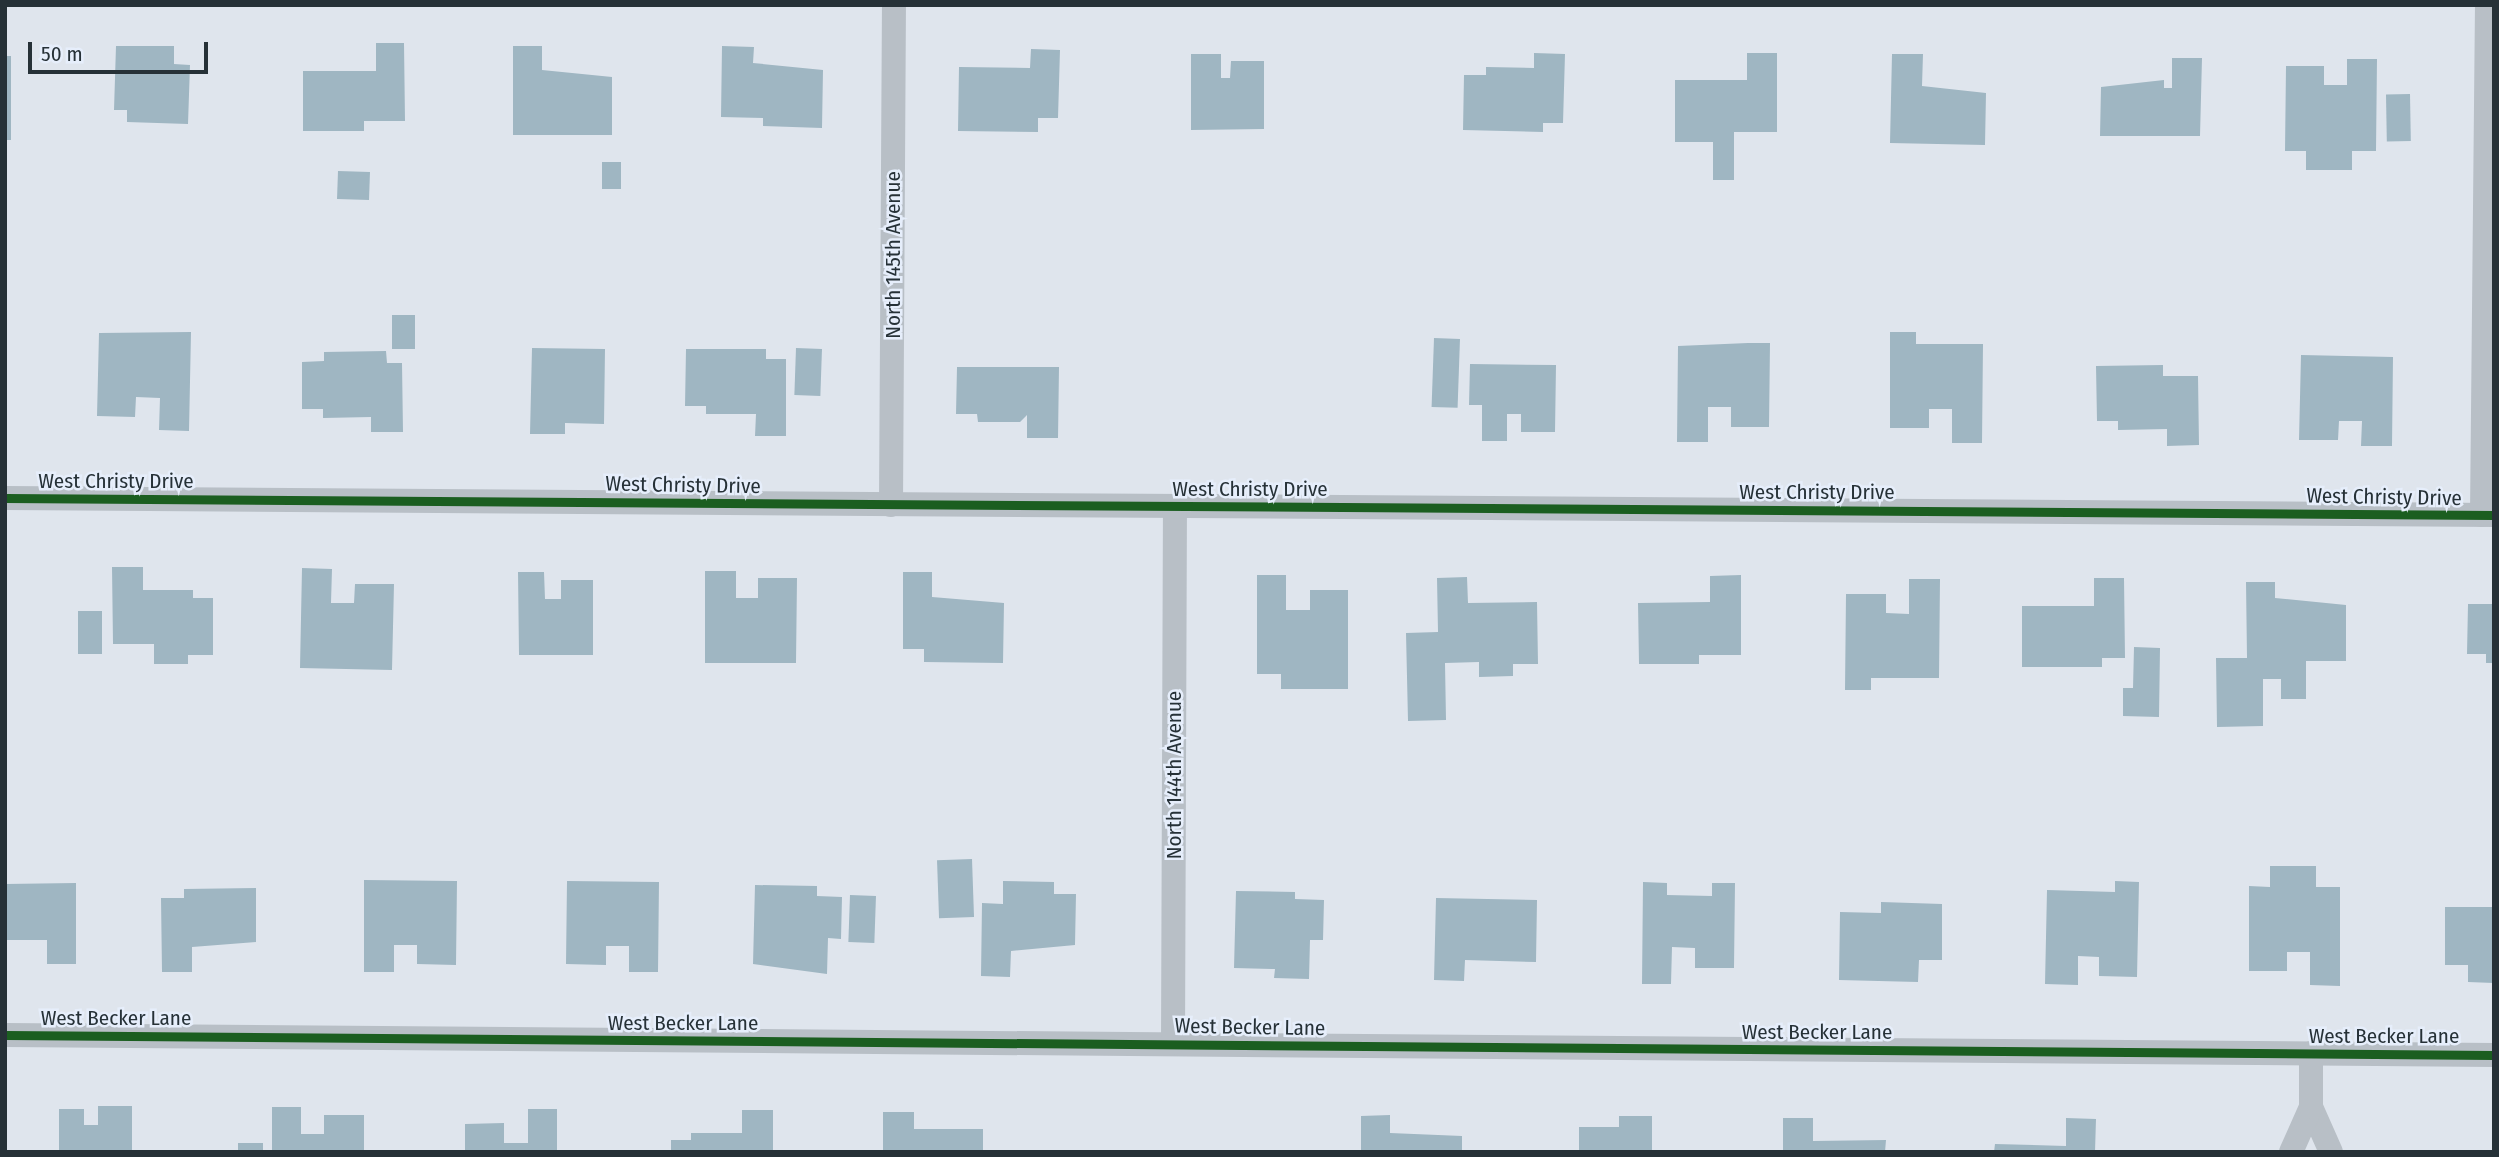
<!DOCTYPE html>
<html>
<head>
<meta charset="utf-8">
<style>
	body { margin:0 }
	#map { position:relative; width:2499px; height:1157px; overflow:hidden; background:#dfe5ed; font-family:"Fira Sans Condensed",sans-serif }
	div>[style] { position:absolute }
	.building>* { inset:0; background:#9fb6c2; transform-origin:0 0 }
	.street>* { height:24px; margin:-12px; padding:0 12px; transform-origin:12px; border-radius:12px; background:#b8bfc6 }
	.cycleway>* { height:9px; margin:-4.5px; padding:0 4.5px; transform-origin:4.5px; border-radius:4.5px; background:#1b5e20 }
	span { translate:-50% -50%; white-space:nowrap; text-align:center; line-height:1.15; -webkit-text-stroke:5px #e6eefb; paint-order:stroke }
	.street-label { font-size:21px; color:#263137 }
	.frame { position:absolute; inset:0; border:7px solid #263137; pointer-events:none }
	.scale { position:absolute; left:28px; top:42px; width:180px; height:32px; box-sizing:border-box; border:4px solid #263137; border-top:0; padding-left:9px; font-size:21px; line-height:24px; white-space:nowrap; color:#263137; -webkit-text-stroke:5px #e6eefb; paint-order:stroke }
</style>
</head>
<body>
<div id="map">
	<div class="building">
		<div style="clip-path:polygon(376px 43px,404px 43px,405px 121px,364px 121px,364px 131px,303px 131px,303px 71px,376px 71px)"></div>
		<div style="clip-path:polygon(116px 46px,174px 46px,174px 64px,190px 65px,188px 124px,127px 122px,127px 110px,114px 110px)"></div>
		<div style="clip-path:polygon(513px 46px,542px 46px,542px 70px,612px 77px,612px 135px,513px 135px)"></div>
		<div style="clip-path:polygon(722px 46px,754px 47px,753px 63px,823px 70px,822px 128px,763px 126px,763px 118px,721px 117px)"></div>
		<div style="clip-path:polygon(1031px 49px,1060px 50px,1058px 118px,1038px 118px,1038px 132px,958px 131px,959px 67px,1030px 68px)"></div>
		<div style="clip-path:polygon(1534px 53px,1565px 54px,1563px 123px,1543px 123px,1543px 132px,1463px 130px,1464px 75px,1486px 75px,1486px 67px,1534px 68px)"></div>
		<div style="clip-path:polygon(1747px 53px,1777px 53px,1777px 132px,1734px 132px,1734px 180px,1713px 180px,1713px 142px,1675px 142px,1675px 80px,1747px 80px)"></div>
		<div style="clip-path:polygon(1191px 54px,1221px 54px,1221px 78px,1230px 78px,1231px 61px,1264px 61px,1264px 129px,1191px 130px)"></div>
		<div style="clip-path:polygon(1892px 54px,1923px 54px,1922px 86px,1986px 93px,1985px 145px,1890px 143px)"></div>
		<div style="left:5px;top:56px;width:6px;height:84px"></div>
		<div style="clip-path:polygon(2172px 58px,2202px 58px,2200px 136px,2100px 136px,2101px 87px,2164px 80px,2164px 88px,2172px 88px)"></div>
		<div style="clip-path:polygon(2347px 59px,2377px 59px,2376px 151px,2352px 151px,2352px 170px,2306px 170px,2306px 151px,2285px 151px,2286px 66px,2324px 66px,2324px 85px,2347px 85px)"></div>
		<div style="left:2410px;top:94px;width:47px;height:24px;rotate:89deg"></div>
		<div style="left:602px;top:162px;width:19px;height:27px"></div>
		<div style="left:338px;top:171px;width:32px;height:28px;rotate:2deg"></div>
		<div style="left:392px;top:315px;width:23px;height:34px"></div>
		<div style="clip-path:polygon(191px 332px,189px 431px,159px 430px,160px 398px,136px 397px,135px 417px,97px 416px,99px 333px)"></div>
		<div style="clip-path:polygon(1890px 332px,1916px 332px,1916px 344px,1983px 344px,1982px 443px,1952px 443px,1952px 409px,1929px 409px,1929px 428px,1890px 428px)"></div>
		<div style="left:1434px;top:338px;width:26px;height:69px;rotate:2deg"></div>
		<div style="clip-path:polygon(1748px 343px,1770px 343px,1769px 427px,1731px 427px,1731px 407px,1708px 407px,1708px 442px,1677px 442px,1678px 346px)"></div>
		<div style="clip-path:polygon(532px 348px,605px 349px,604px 424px,565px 423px,565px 434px,530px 434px)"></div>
		<div style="left:796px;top:348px;width:26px;height:47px;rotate:2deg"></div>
		<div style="clip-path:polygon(686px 349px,766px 349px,766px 359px,786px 359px,786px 436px,755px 436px,756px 414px,706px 414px,706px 406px,685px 406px)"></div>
		<div style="clip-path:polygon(386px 351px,387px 363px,402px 363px,403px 432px,371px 432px,371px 417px,323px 418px,323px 409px,302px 409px,302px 362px,324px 361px,324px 352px)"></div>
		<div style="clip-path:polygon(2301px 355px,2393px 357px,2392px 446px,2361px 446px,2362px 421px,2339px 421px,2338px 440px,2299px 440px)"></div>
		<div style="clip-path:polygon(1470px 364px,1556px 365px,1555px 432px,1521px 432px,1521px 414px,1507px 414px,1507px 441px,1482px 441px,1482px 405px,1469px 405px)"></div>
		<div style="clip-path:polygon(2163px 365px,2163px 376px,2198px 376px,2199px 445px,2167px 446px,2167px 429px,2118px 430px,2118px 421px,2097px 421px,2096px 366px)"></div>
		<div style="clip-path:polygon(957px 367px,1059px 367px,1058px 438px,1027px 438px,1027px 415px,1020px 422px,978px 422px,977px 414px,956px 414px)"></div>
		<div style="clip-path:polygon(112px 567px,143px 567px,143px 590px,193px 590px,193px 598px,213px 598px,213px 655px,188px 655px,188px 664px,154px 664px,154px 644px,113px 644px)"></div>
		<div style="clip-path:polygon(302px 568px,332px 569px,331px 603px,354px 603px,355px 584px,394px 584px,392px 670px,300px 668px)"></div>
		<div style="clip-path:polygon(705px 571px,736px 571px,736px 598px,758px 598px,758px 578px,797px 578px,796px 663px,705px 663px)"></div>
		<div style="clip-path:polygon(518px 572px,544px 572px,545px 599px,561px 599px,561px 580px,593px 580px,593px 655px,519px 655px)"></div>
		<div style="clip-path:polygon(903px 572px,932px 572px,932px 597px,1004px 603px,1003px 663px,924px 662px,924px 649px,903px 649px)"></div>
		<div style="clip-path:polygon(1257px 575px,1286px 575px,1286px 610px,1310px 610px,1310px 590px,1348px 590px,1348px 689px,1281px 689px,1281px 674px,1257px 674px)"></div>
		<div style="clip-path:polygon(1741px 575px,1741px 655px,1699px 655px,1699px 664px,1639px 664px,1638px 603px,1710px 602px,1710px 576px)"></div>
		<div style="clip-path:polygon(1467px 577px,1468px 603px,1537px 602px,1538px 664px,1513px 664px,1513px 676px,1479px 677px,1479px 662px,1445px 663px,1446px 720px,1408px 721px,1406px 633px,1438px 632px,1437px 578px)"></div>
		<div style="clip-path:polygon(2094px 578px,2124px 578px,2125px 658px,2102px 658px,2102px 667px,2022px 667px,2022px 606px,2094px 606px)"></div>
		<div style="clip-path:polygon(1909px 579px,1940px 579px,1939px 678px,1871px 678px,1871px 690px,1845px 690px,1846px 594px,1886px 594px,1886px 613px,1909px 614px)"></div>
		<div style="clip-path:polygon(2246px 582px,2275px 582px,2275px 598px,2346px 605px,2346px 661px,2306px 661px,2306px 699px,2281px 699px,2281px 679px,2263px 679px,2263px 726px,2217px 727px,2216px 658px,2247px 658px)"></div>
		<div style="clip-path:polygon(2468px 604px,2494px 604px,2494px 663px,2486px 663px,2486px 654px,2467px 654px)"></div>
		<div style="left:78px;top:611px;width:24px;height:43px"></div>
		<div style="clip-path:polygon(2134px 647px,2160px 648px,2159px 717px,2123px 716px,2123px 688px,2133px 688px)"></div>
		<div style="left:972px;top:859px;width:58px;height:35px;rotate:88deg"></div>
		<div style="clip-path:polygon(2270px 866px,2316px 866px,2316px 887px,2340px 887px,2340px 986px,2310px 985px,2310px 952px,2287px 952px,2287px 971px,2249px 971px,2249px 886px,2270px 887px)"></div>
		<div style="clip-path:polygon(364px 880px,457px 881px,456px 965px,417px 964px,417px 945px,394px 945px,394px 972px,364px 972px)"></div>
		<div style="clip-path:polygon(567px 881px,659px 882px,658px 972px,629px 972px,629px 946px,606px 946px,606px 965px,566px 964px)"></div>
		<div style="clip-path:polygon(1003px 881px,1054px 882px,1054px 894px,1076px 894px,1075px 945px,1011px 951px,1010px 977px,981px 976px,982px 903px,1003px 904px)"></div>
		<div style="clip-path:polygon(2115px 881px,2139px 882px,2137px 977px,2099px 976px,2099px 957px,2078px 956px,2078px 985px,2045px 984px,2047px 890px,2115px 892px)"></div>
		<div style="clip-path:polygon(1643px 882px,1667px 883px,1667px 895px,1712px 896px,1712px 883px,1735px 883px,1734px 968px,1695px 968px,1695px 948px,1672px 947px,1671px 984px,1642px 984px)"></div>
		<div style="clip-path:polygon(76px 883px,76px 964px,47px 964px,47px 940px,5px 940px,5px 884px)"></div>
		<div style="clip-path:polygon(755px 885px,817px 886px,817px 896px,842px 897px,841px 939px,828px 938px,827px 974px,753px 964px)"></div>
		<div style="clip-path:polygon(256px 888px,256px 942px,192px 947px,192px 972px,162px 972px,161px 898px,184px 898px,184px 889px)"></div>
		<div style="clip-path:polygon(1236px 891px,1295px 892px,1295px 899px,1324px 900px,1323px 940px,1310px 940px,1309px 979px,1274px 978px,1275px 969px,1234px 968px)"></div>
		<div style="left:850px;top:895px;width:26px;height:47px;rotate:2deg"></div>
		<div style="clip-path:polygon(1436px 898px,1537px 900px,1536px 962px,1465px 960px,1464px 981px,1434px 980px)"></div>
		<div style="clip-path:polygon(1881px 902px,1942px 904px,1942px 960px,1919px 960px,1918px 982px,1839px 980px,1840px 912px,1881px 913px)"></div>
		<div style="clip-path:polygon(2445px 907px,2494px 907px,2494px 983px,2468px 982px,2468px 965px,2445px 965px)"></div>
		<div style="clip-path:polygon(98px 1106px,132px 1106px,132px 1152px,59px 1152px,59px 1109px,84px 1109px,84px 1125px,98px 1125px)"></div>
		<div style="clip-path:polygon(272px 1107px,301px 1107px,301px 1134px,324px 1134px,324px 1115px,364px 1115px,364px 1152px,272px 1152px)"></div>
		<div style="clip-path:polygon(528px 1109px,557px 1109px,557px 1152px,465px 1152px,465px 1124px,504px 1123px,504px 1143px,528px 1143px)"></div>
		<div style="clip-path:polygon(742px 1110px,773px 1110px,773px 1152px,671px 1152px,671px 1140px,691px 1140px,691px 1133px,742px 1133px)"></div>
		<div style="clip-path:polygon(883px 1112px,914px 1112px,914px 1129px,983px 1129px,983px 1152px,883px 1152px)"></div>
		<div style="clip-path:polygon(1390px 1115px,1390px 1133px,1462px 1136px,1462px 1152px,1361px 1152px,1361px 1116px)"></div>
		<div style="clip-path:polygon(1619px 1116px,1652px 1116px,1652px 1152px,1579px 1152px,1579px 1127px,1619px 1127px)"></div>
		<div style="clip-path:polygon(1783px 1118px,1813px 1118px,1813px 1141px,1886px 1140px,1885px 1152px,1783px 1152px)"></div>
		<div style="clip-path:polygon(2066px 1118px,2096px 1119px,2095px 1152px,1994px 1152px,1995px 1144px,2066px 1146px)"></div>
		<div style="left:238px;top:1143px;width:25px;height:9px"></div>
	</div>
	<div class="street">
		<div style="left:5px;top:498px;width:2489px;rotate:0.39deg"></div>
		<div style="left:891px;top:505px;width:500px;rotate:-89.66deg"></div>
		<div style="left:2482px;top:515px;width:510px;rotate:-89.44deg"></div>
		<div style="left:5px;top:1035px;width:2489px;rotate:0.46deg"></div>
		<div style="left:1173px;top:1043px;width:537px;rotate:-89.79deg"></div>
		<div style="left:2311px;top:1107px;width:49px;rotate:66deg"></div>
		<div style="left:2291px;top:1152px;width:49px;rotate:-66deg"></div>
		<div style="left:2311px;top:1107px;width:54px;rotate:-90deg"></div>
	</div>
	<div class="cycleway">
		<div style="left:5px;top:498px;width:2489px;rotate:0.39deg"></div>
		<div style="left:5px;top:1035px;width:2489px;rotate:0.46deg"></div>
	</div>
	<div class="street-label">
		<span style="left:893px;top:255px;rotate:-90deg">North 145th Avenue</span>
		<span style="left:116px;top:481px">West Christy Drive</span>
		<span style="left:683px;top:485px;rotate:1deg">West Christy Drive</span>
		<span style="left:1250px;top:489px">West Christy Drive</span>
		<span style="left:1817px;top:492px">West Christy Drive</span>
		<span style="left:2384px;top:497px;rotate:1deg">West Christy Drive</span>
		<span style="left:1174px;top:775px;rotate:-90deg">North 144th Avenue</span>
		<span style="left:116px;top:1018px">West Becker Lane</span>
		<span style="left:683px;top:1023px">West Becker Lane</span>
		<span style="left:1250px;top:1027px;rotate:1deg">West Becker Lane</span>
		<span style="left:1817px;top:1032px">West Becker Lane</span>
		<span style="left:2384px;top:1036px">West Becker Lane</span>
	</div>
	<div class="frame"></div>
	<div class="scale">50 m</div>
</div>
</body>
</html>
